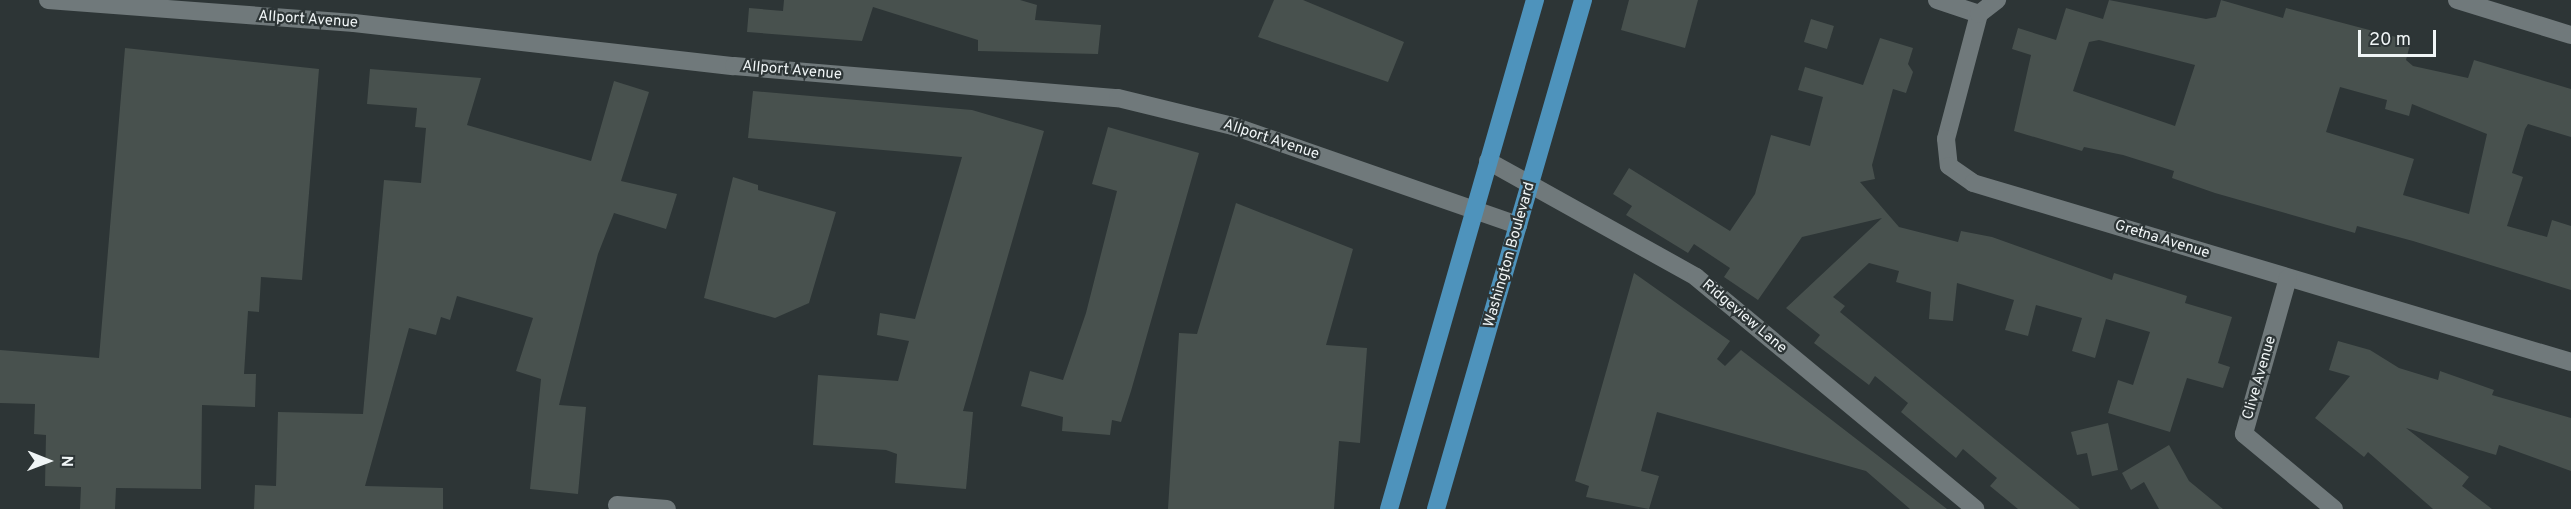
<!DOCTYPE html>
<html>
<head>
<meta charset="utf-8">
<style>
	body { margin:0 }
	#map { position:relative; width:2571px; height:509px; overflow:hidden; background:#2d3536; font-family:Overpass,sans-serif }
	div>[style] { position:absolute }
	.building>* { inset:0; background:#48514e; transform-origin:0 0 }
	.minor>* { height:18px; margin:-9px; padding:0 9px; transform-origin:9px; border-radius:9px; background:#70797b }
	.primary>* { height:18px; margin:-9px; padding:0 9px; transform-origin:9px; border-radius:9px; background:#4e93bc }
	span { translate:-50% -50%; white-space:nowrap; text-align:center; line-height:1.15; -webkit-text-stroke:4.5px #2d3536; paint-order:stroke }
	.street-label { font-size:15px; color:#f0f5f6 }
	.north { position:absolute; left:18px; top:431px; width:60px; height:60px; -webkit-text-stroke:4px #2d3536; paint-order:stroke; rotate:91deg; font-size:16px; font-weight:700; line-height:24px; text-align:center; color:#f0f5f6 }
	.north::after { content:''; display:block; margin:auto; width:21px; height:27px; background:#f0f5f6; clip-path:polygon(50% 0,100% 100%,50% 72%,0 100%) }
	.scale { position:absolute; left:2358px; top:30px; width:78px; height:27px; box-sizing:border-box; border:3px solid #f0f5f6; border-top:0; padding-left:8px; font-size:18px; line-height:21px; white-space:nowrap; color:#f0f5f6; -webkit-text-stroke:4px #2d3536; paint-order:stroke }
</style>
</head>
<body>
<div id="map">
	<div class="building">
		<div style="clip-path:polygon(784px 0,1020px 0,1037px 5px,1035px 20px,1101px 25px,1098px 54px,978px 51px,978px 40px,873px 7px,862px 41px,747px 32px,749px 8px,783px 11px)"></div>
		<div style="clip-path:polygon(1274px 0,1303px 0,1404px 42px,1388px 82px,1258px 37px)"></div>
		<div style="clip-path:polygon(1629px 0,1698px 0,1685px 48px,1621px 30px)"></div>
		<div style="clip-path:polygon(evenodd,2109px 0,2206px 19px,2216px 17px,2221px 0,2283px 18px,2286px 8px,2411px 41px,2406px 60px,2413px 66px,2468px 78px,2474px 60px,2571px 89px,2571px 137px,2528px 124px,2525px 129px,2512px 173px,2523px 177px,2507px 226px,2547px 237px,2552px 220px,2571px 226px,2571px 290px,2413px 241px,2357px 226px,2355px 233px,2215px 193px,2172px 178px,2174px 171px,2123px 155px,2084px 147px,2082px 151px,2014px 131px,2031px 55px,2012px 49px,2018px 28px,2056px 40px,2066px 8px,2103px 19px,2109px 0,2099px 40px,2195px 65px,2175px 126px,2073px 91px,2089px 42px,2099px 40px,2109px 0,2340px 87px,2387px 100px,2385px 109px,2409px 116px,2412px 104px,2487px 134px,2469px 214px,2403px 195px,2414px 159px,2326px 132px,2340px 87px)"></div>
		<div style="left:1811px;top:19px;width:24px;height:24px;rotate:17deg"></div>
		<div style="clip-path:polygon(1880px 38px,1913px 48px,1908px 64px,1913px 72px,1906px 93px,1893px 89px,1872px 165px,1875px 179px,1860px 182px,1899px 227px,1958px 242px,1961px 231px,1992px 237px,2112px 280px,2114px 273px,2187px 296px,2185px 303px,2232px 317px,2218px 363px,2230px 367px,2223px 388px,2187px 378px,2170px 432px,2108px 413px,2118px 380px,2133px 385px,2150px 332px,2106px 319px,2095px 358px,2072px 351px,2082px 318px,2036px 305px,2028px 336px,2005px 330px,2014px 300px,1957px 283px,1953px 321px,1929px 319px,1931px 292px,1896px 282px,1899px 271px,1869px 263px,1833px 297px,1845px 306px,1840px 312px,2080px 509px,2018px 509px,1990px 486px,1997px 478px,1963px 449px,1956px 458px,1901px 412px,1908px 403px,1875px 376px,1869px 385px,1814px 343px,1820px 335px,1786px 308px,1882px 218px,1802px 237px,1758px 300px,1724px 277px,1730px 268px,1694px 244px,1688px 253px,1626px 215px,1632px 206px,1613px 194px,1629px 168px,1730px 231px,1755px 194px,1771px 135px,1810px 146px,1823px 97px,1798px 90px,1805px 67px,1863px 85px)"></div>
		<div style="clip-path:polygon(125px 48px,319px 69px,302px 280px,261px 277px,259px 312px,248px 311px,244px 374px,256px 374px,255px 407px,202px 405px,201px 489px,116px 488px,115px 509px,80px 509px,81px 487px,45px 486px,46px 435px,34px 434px,35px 404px,0 403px,0 350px,99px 358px)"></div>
		<div style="clip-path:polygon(370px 69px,481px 78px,467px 125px,591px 161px,614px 81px,649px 92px,621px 181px,677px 194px,666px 229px,614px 213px,598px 254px,559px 405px,586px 407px,578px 494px,530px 489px,541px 379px,516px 371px,533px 318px,457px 296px,450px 320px,441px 317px,436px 335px,409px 328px,365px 486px,443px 488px,443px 509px,254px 509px,255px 485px,276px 486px,278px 412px,363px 414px,384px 180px,421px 183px,426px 128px,415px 127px,417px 108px,367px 104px)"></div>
		<div style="clip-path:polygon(753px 91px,972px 110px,1044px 131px,963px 411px,973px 412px,966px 489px,895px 483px,897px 454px,886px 450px,813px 445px,818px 375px,898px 381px,909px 341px,877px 335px,880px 313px,915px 319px,962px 157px,748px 138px)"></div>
		<div style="clip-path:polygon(1108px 127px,1199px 153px,1131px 391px,1121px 422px,1112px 420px,1110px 435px,1062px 431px,1063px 417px,1021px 406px,1030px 371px,1063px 380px,1086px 313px,1117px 191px,1092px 184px)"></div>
		<div style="clip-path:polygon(733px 177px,758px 185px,758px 190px,836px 212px,809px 303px,775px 318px,704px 298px)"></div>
		<div style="clip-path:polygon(1236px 203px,1353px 249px,1326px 345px,1367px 348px,1360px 443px,1339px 441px,1334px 509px,1168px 509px,1179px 333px,1197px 334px)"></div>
		<div style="clip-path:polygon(1634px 273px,1730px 341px,1717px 359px,1725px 366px,1741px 350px,1947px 509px,1910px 509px,1866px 471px,1657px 412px,1641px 471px,1659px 476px,1649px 509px,1586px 497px,1589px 486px,1575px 481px)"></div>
		<div style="clip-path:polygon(2338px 341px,2370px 350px,2399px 368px,2438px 380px,2440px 371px,2494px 390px,2492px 395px,2571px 418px,2571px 471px,2499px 445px,2496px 455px,2406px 428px,2469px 477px,2462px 486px,2492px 509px,2433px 509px,2368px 452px,2364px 457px,2315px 418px,2350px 376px,2329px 370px)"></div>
		<div style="clip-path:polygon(2108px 423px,2118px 470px,2092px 476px,2087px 453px,2077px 455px,2071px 432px)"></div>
		<div style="clip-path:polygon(2169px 445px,2189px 481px,2223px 509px,2159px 509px,2144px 482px,2131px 490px,2122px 473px)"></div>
	</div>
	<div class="minor">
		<div style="left:48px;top:0;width:307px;rotate:4.3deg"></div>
		<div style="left:354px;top:23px;width:382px;rotate:6.5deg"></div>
		<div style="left:734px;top:66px;width:385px;rotate:4.8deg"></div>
		<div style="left:1118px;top:98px;width:118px;rotate:13.7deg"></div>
		<div style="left:1233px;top:126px;width:302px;rotate:19.2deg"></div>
		<div style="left:1937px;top:0;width:44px;rotate:18.4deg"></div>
		<div style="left:1979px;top:14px;width:129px;rotate:104.8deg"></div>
		<div style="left:1946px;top:139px;width:27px;rotate:84deg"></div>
		<div style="left:1949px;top:166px;width:29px;rotate:35deg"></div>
		<div style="left:1973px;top:183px;width:624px;rotate:16.66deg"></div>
		<div style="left:2457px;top:0;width:119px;rotate:17.1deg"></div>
		<div style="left:1979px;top:14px;width:23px;rotate:-38deg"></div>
		<div style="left:1488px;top:161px;width:238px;rotate:29.1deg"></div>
		<div style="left:1696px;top:277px;width:363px;rotate:39.7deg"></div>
		<div style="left:2288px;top:278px;width:162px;rotate:105.8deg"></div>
		<div style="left:2244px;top:434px;width:117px;rotate:39.8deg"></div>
		<div style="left:617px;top:505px;width:50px;rotate:4.6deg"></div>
	</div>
	<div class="primary">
		<div style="left:1389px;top:509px;width:530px;rotate:-74deg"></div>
		<div style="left:1436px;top:509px;width:530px;rotate:-73.89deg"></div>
	</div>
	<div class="street-label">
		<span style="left:308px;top:20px;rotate:4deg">Allport Avenue</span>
		<span style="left:792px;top:71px;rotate:5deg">Allport Avenue</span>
		<span style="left:1271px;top:140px;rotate:18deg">Allport Avenue</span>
		<span style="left:2162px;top:240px;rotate:17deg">Gretna Avenue</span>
		<span style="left:1510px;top:255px;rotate:-74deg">Washington Boulevard</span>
		<span style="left:1744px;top:317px;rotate:40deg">Ridgeview Lane</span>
		<span style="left:2260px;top:378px;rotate:-74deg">Clive Avenue</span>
	</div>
	<div class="north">N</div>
	<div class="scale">20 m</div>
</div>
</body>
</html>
